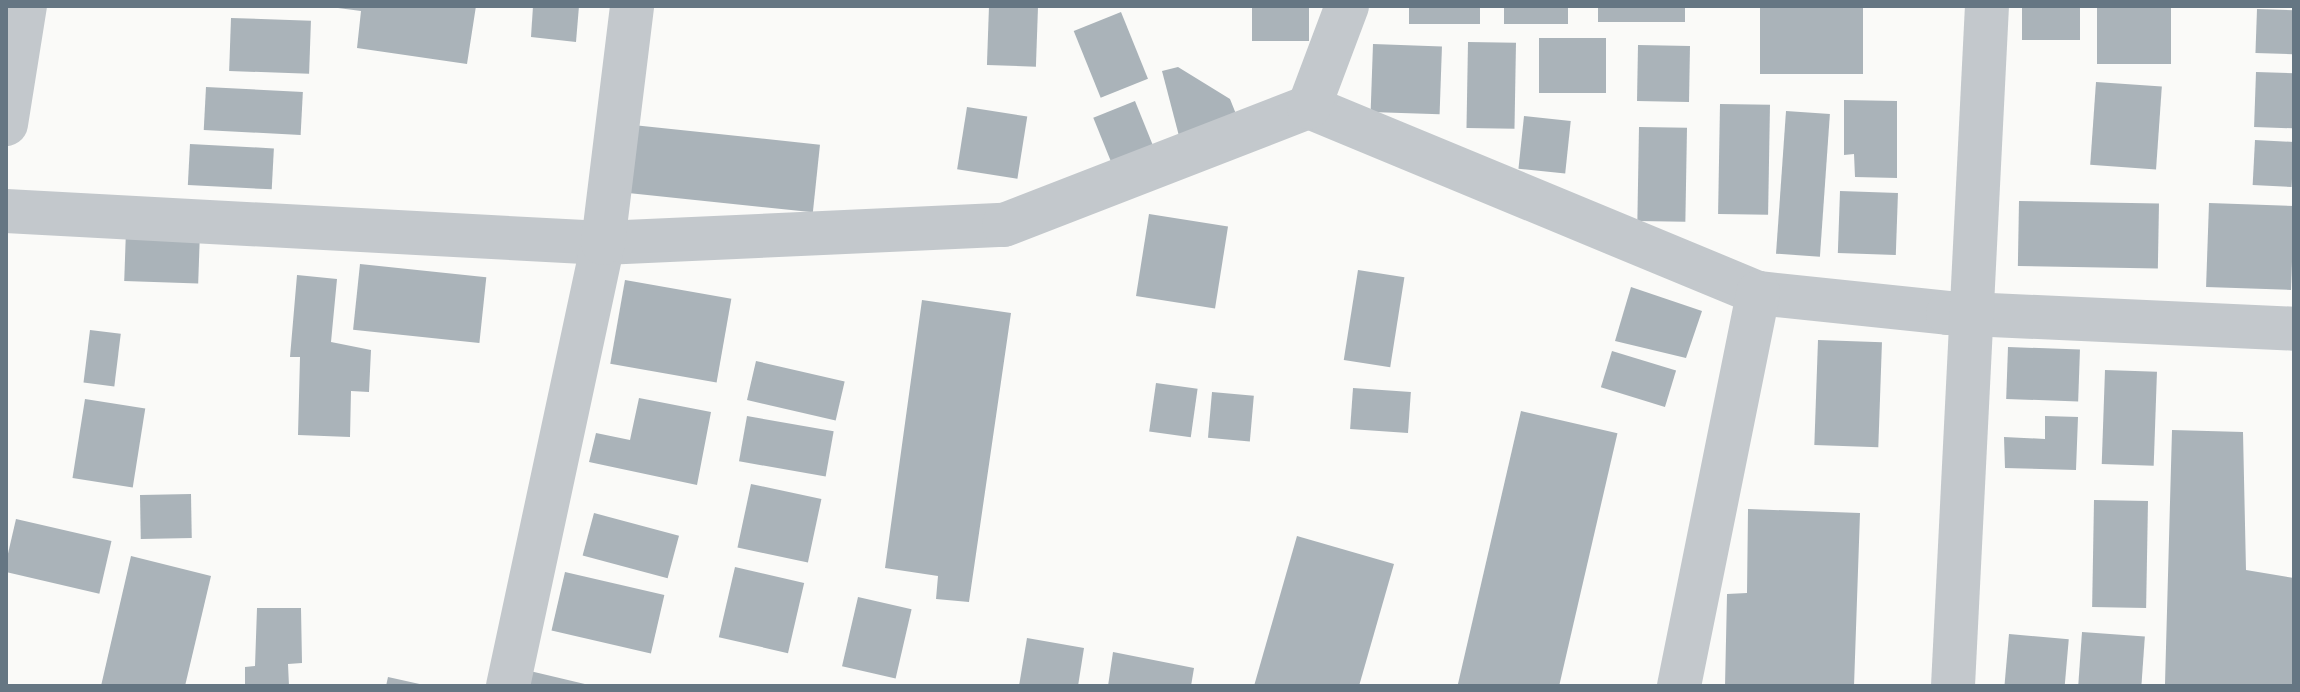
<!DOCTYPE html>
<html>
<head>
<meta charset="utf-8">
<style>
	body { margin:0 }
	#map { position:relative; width:2300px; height:692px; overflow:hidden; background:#fafaf8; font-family:Rubik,sans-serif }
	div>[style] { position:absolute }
	.building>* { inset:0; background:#aab3b9; transform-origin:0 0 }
	.minor>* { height:44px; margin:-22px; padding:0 22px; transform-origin:22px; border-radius:22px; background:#c3c8cc }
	span { translate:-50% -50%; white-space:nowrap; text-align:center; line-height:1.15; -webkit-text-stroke:8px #fff; paint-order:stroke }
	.frame { position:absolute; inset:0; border:8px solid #657683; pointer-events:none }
</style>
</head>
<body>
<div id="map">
	<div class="building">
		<div style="clip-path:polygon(476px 6px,467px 64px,357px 48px,361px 11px,338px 8px)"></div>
		<div style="clip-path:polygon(533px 6px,579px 6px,576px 42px,531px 37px)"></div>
		<div style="left:989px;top:6px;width:49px;height:59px;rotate:2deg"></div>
		<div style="left:1252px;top:6px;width:57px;height:35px"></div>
		<div style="left:1409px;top:6px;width:71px;height:18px"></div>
		<div style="left:1504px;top:6px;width:64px;height:18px"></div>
		<div style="left:1598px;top:6px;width:87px;height:16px"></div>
		<div style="left:1760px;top:6px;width:103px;height:68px"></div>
		<div style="left:2022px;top:6px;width:58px;height:34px"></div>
		<div style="left:2097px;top:6px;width:74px;height:58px"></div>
		<div style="left:2257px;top:9px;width:37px;height:44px;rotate:2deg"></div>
		<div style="left:1121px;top:12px;width:72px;height:51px;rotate:68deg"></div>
		<div style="left:231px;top:18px;width:80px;height:53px;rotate:2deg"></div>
		<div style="left:1539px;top:38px;width:67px;height:55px"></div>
		<div style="left:1468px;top:42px;width:48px;height:86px;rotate:1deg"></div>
		<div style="left:1373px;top:44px;width:69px;height:68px;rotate:2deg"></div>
		<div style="left:1638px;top:45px;width:52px;height:56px;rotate:1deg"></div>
		<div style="clip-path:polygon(1178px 67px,1230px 99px,1236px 114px,1179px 136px,1162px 71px)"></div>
		<div style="left:2256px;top:72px;width:38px;height:55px;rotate:2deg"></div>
		<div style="left:2096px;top:82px;width:66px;height:83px;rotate:4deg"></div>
		<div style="left:206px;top:87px;width:97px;height:43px;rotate:3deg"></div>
		<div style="clip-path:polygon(1844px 100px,1897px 101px,1897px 178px,1855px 177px,1854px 154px,1844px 155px)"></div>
		<div style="left:1135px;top:101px;width:48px;height:45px;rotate:68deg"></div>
		<div style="left:1720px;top:104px;width:50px;height:110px;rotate:1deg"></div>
		<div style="left:967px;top:107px;width:61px;height:63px;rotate:9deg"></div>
		<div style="left:1786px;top:111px;width:44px;height:143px;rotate:4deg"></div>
		<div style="left:1524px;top:116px;width:47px;height:53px;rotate:6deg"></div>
		<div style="left:633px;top:125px;width:188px;height:68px;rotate:6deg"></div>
		<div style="left:1639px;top:127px;width:48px;height:94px;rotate:1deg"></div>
		<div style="left:2255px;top:140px;width:39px;height:45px;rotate:3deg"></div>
		<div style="left:190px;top:144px;width:84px;height:41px;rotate:3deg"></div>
		<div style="left:1840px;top:191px;width:58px;height:62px;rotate:2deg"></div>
		<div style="left:2019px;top:201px;width:140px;height:65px;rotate:1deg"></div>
		<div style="left:2209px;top:203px;width:85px;height:84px;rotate:2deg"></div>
		<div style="left:1149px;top:214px;width:80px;height:83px;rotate:9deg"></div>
		<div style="left:126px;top:230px;width:74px;height:51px;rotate:2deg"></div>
		<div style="left:360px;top:264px;width:127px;height:66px;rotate:6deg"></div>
		<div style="left:1358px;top:270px;width:47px;height:91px;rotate:9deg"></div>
		<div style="clip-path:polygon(297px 275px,337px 279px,331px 342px,371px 350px,369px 392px,351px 391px,350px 437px,298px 435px,300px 357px,290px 357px)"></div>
		<div style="left:625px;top:280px;width:108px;height:85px;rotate:10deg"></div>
		<div style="clip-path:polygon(1631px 287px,1702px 311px,1686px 358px,1615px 341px)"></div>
		<div style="clip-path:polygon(922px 300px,1011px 313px,969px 602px,936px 599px,938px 576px,885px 568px)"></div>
		<div style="left:90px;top:330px;width:31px;height:53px;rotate:7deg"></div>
		<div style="left:1818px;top:340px;width:64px;height:105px;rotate:2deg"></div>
		<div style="left:2008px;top:347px;width:72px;height:52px;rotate:2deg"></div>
		<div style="left:1612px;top:351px;width:67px;height:38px;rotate:17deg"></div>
		<div style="left:756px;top:361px;width:91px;height:40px;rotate:13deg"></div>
		<div style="left:2105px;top:370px;width:52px;height:94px;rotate:2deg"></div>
		<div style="left:1156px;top:383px;width:42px;height:49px;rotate:8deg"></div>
		<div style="left:1353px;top:388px;width:58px;height:41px;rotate:4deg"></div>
		<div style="left:1212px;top:392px;width:42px;height:46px;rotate:5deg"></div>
		<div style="clip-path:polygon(639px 398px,711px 412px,697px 485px,589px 462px,596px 433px,630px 440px)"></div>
		<div style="left:85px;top:399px;width:61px;height:80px;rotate:9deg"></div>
		<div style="left:1521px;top:411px;width:99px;height:282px;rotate:13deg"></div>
		<div style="left:747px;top:416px;width:88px;height:46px;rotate:10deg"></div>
		<div style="clip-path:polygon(2045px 416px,2078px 417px,2076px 470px,2005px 468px,2004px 437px,2045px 439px)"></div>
		<div style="clip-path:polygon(2172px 430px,2243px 432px,2246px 570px,2294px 578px,2294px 686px,2165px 684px)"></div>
		<div style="left:751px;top:484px;width:72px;height:65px;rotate:12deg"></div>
		<div style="left:191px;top:494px;width:44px;height:51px;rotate:89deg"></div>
		<div style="left:2094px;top:500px;width:54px;height:107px;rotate:1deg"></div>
		<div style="clip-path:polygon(1748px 509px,1860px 513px,1854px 686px,1725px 686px,1727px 594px,1747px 593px)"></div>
		<div style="left:594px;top:513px;width:88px;height:44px;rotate:15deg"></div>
		<div style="left:16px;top:519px;width:98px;height:54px;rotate:13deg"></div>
		<div style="clip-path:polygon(1297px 536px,1394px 564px,1359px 686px,1254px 686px)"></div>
		<div style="clip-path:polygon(131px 556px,211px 576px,185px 686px,101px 686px)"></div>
		<div style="left:735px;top:567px;width:71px;height:72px;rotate:13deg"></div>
		<div style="left:565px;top:572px;width:102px;height:60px;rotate:13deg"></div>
		<div style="left:858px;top:597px;width:55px;height:71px;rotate:13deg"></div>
		<div style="clip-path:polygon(257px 608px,301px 608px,302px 663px,288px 664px,289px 686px,245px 686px,245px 667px,255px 666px)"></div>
		<div style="left:2082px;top:632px;width:63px;height:54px;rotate:4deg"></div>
		<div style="left:2009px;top:634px;width:60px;height:52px;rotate:5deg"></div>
		<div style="clip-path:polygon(1027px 638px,1084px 648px,1078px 686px,1019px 686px)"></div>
		<div style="clip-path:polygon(1113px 652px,1194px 668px,1191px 686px,1108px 686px)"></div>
		<div style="clip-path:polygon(530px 671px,589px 685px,589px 686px,527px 686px)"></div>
		<div style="clip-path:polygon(388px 677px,424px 685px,424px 686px,386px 686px)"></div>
	</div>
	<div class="minor">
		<div style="left:1309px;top:107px;width:486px;rotate:22.5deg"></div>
		<div style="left:1758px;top:293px;width:191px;rotate:6deg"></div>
		<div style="left:1948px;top:313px;width:346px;rotate:2.6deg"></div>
		<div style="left:6px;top:124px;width:120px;rotate:-80.9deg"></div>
		<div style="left:6px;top:211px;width:598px;rotate:3.07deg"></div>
		<div style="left:603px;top:243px;width:401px;rotate:-2.6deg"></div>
		<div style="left:1004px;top:225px;width:327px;rotate:-21.2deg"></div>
		<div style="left:1309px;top:107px;width:108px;rotate:-69.4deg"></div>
		<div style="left:508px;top:686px;width:453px;rotate:-77.9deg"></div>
		<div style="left:603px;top:243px;width:239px;rotate:-83deg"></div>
		<div style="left:1679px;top:686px;width:401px;rotate:-78.6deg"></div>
		<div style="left:1953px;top:686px;width:681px;rotate:-87.14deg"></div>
	</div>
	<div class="frame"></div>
</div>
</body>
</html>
